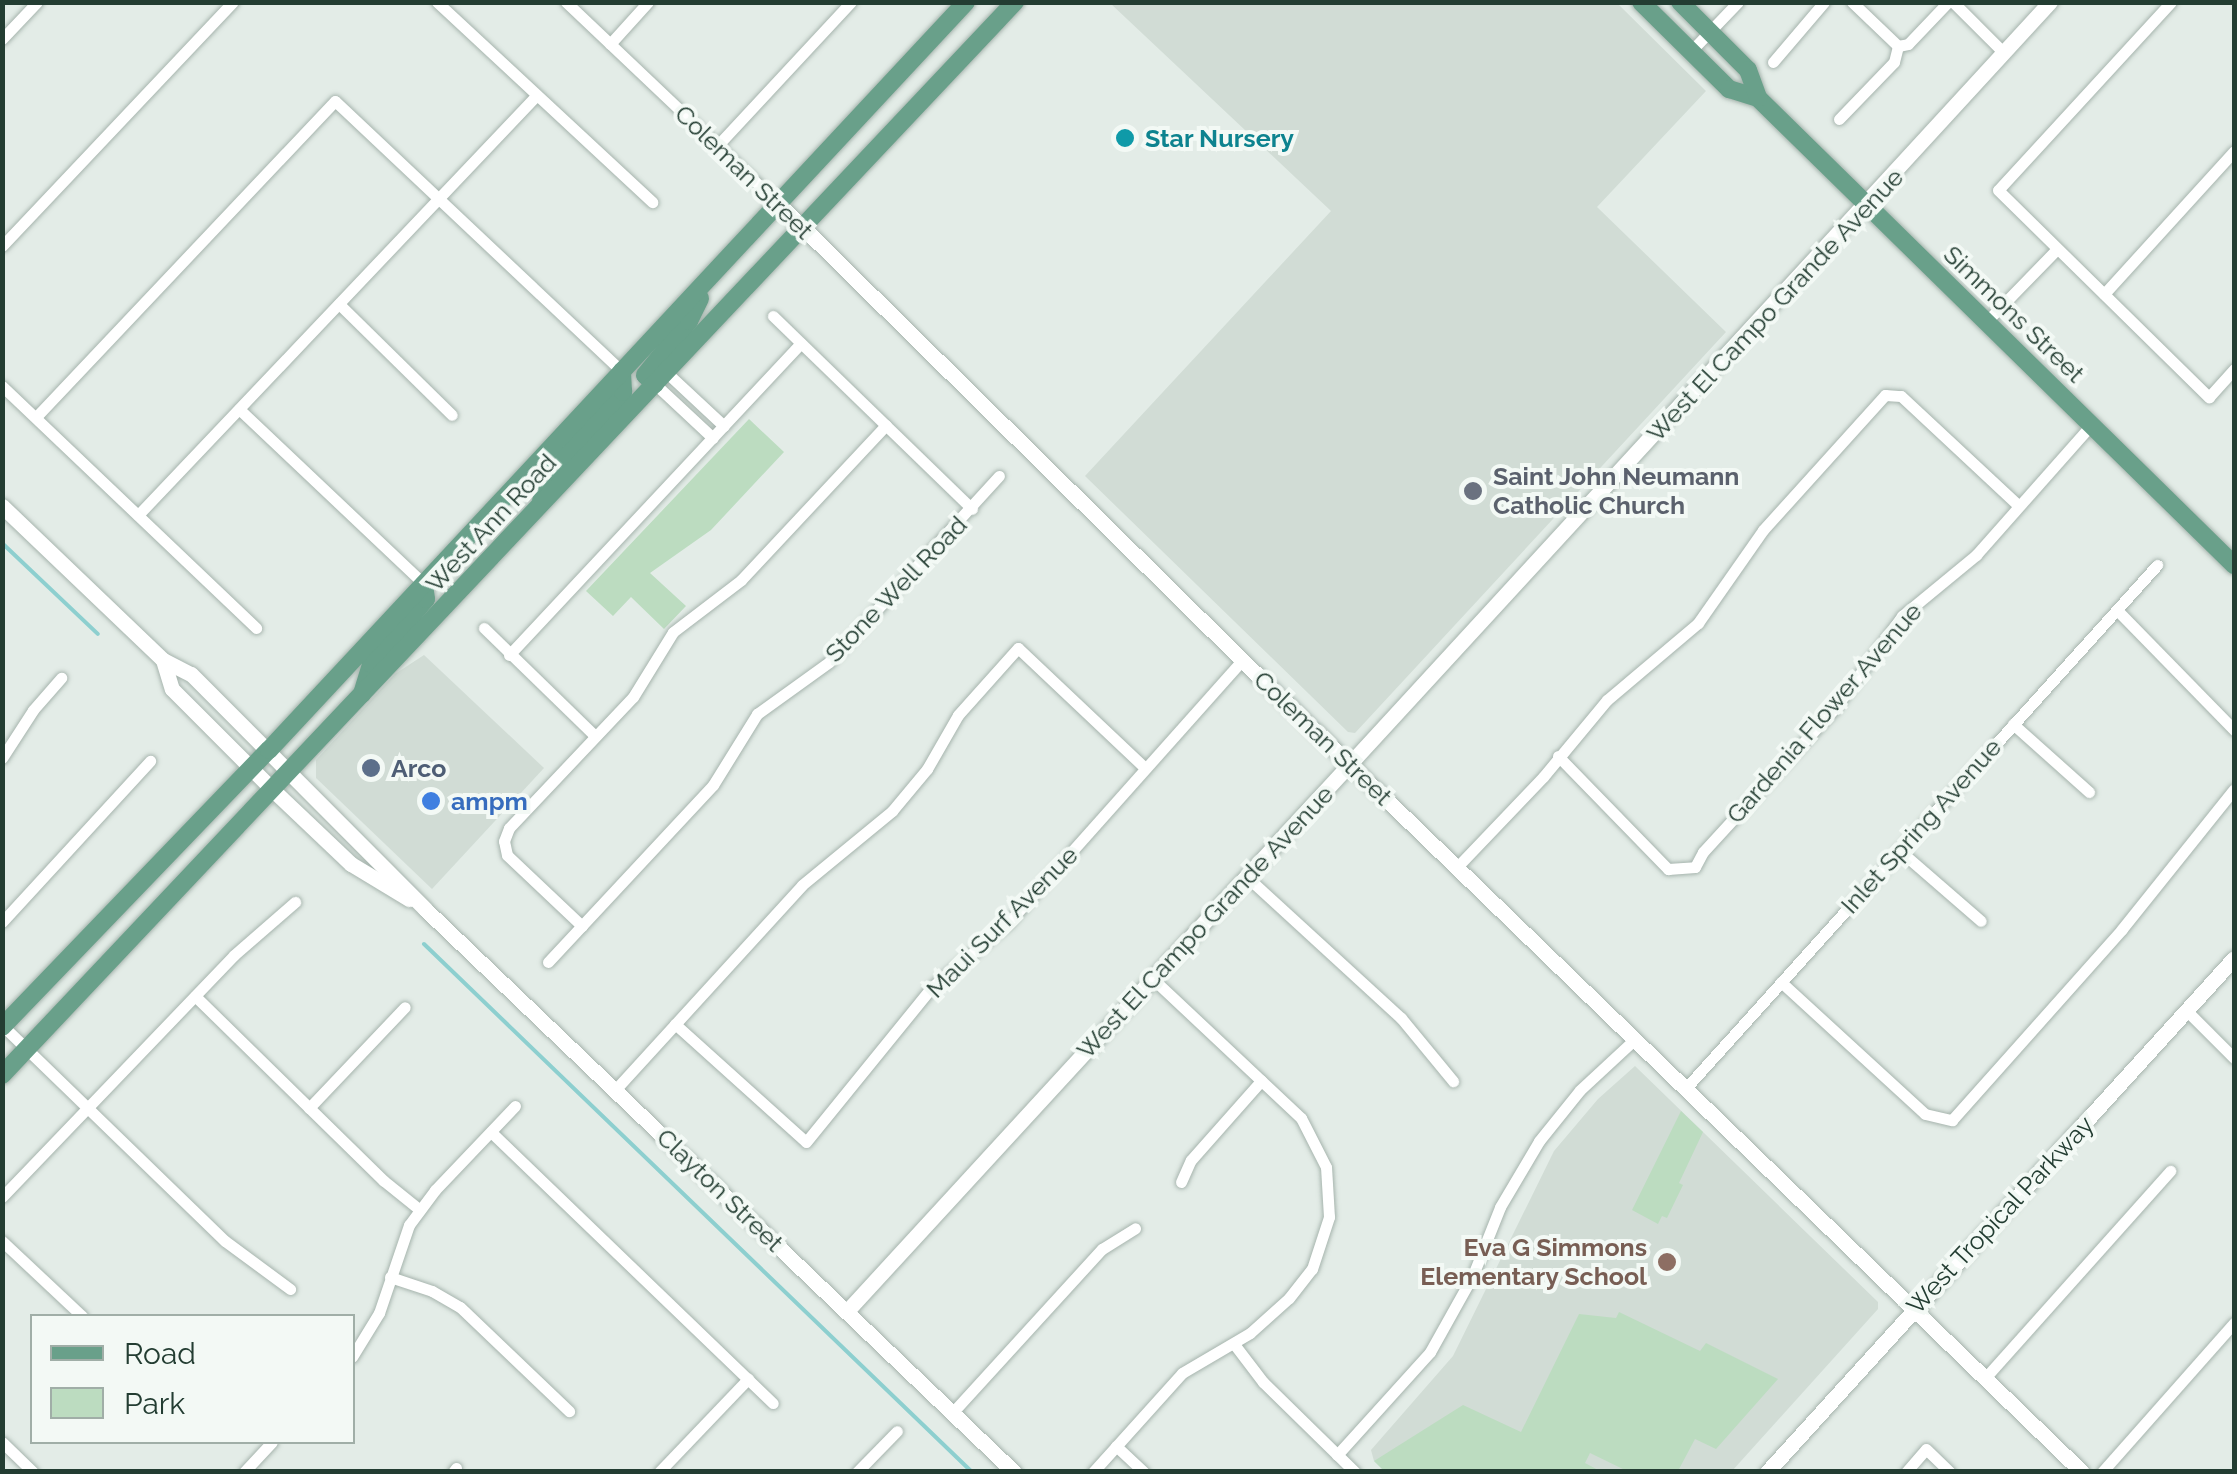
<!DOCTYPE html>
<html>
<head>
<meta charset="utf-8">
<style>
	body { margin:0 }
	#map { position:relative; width:2237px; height:1474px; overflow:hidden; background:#e3ece7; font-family:Raleway,sans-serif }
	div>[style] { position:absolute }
	.built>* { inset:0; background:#d1dcd5 }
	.green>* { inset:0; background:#bcdcc0 }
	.stream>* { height:4px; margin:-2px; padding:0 2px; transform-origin:2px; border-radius:2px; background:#8dcfcf }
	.roads { filter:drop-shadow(0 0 2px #a6b4ad) drop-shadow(0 0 2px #a6b4ad) }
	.street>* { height:11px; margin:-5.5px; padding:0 5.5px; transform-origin:5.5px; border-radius:5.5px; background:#fff }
	.secondary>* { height:15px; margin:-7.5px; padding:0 7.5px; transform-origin:7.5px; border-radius:7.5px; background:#fff }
	.primary>* { height:18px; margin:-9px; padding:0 9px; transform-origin:9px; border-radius:9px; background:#69a08a }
	.dots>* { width:28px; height:28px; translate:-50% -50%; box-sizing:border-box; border:5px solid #f3f9f5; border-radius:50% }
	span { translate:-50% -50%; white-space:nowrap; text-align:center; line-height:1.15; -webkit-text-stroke:8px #f3f9f5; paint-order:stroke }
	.culture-label { font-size:25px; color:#0d838f; font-weight:700 }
	.left { translate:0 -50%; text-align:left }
	.street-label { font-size:25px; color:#233d32 }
	.worship-label { font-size:25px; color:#5b616d; font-weight:700 }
	.service-label { font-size:25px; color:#4e5e75; font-weight:700 }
	.shop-label { font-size:25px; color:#366cbe; font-weight:700 }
	.education-label { font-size:25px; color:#785e54; font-weight:700 }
	.right { translate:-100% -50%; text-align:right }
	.frame { position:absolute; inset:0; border:5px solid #233d32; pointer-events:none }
	.legend { position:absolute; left:30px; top:1314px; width:325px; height:130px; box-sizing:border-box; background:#f3f9f5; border:2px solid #a0aea7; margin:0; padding:12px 18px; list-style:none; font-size:30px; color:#233d32 }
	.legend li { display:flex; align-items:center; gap:20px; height:50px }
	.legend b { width:50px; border:2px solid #a0aea7 }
</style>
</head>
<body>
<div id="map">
	<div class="built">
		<div style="clip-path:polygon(1110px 3px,1617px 3px,1706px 91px,1597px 207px,1726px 332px,1355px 733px,1348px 732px,1085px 476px,1331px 211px)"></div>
		<div style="clip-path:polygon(424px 655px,544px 768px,432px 889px,316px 778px,316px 760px,395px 674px)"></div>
		<div style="clip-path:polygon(1635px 1066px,1878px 1302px,1878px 1309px,1732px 1471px,1385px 1471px,1374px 1461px,1371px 1450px,1453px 1356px,1554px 1151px,1598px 1099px)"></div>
	</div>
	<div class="green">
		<div style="clip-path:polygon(749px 419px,784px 452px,711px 530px,650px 573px,686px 606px,664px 629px,631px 597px,613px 616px,586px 591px)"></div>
		<div style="clip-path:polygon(1681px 1111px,1703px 1132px,1679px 1183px,1683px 1185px,1667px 1218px,1662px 1216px,1658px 1224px,1632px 1210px)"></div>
		<div style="clip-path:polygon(1619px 1312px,1700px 1351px,1706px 1343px,1778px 1379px,1716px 1449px,1695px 1439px,1678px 1471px,1627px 1471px,1590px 1453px,1585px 1463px,1600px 1471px,1385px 1472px,1374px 1461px,1463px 1405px,1521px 1432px,1579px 1314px,1616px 1318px)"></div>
	</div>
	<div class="stream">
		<div style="left:2px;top:543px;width:132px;rotate:43.5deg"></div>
		<div style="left:424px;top:944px;width:761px;rotate:43.94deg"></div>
	</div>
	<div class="roads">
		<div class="street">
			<div style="left:437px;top:2px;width:294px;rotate:42.9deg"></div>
			<div style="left:566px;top:2px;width:294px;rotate:43.5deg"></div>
			<div style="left:1852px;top:2px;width:64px;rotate:43.7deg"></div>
			<div style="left:1953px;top:2px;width:72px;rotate:45deg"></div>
			<div style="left:2171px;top:2px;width:255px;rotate:132.6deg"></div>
			<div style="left:1998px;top:190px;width:296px;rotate:44.5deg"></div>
			<div style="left:2209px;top:397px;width:38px;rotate:-48deg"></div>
			<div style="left:2px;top:39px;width:51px;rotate:-46.6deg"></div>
			<div style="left:610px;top:44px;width:57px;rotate:-47.9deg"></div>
			<div style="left:1898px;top:46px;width:10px;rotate:-11deg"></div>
			<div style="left:1908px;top:44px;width:58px;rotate:-46.4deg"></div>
			<div style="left:1691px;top:51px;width:68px;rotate:-46.2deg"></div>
			<div style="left:1773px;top:62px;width:79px;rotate:-49.6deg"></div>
			<div style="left:1839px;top:119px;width:79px;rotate:-46deg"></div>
			<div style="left:1894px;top:62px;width:16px;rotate:-76deg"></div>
			<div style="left:717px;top:146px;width:197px;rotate:-47.1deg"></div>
			<div style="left:2px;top:246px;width:336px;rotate:-46.6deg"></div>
			<div style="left:2104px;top:294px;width:193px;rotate:-47.7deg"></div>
			<div style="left:339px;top:304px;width:158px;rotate:44.5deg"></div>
			<div style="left:773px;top:316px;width:277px;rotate:44.1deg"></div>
			<div style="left:1986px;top:322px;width:102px;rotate:-45.8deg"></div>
			<div style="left:666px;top:372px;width:79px;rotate:43deg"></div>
			<div style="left:655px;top:384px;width:79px;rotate:43deg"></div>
			<div style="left:2px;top:386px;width:351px;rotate:43.6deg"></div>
			<div style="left:239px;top:409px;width:255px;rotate:43.4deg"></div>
			<div style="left:36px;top:417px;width:435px;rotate:-46.6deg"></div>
			<div style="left:335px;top:101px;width:394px;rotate:43.3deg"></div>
			<div style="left:138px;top:515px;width:576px;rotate:-46.48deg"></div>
			<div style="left:2117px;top:610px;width:168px;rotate:45.7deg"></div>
			<div style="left:484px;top:628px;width:155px;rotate:44.2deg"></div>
			<div style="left:509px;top:655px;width:427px;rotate:-46.9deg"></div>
			<div style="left:2013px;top:724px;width:102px;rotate:41.8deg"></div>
			<div style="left:1558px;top:756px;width:158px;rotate:45.8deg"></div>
			<div style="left:1668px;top:869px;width:27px;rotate:-4deg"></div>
			<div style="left:1695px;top:867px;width:17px;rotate:-62deg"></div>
			<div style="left:1703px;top:852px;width:195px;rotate:-47.5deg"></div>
			<div style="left:1835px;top:708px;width:114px;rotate:-53.9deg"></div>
			<div style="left:1902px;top:616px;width:96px;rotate:-39.5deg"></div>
			<div style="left:1976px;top:555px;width:174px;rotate:-48.5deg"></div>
			<div style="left:2px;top:758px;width:57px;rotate:-57.1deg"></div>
			<div style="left:33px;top:710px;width:43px;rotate:-48.8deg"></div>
			<div style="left:1899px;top:850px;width:108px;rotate:40.9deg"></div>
			<div style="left:1458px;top:866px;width:123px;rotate:-46.3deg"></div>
			<div style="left:1543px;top:777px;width:100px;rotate:-50.3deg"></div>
			<div style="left:1607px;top:700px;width:119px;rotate:-40.2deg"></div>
			<div style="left:1698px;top:623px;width:113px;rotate:-55deg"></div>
			<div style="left:1763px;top:530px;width:182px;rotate:-47.9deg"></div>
			<div style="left:1885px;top:395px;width:16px;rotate:4deg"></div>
			<div style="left:1901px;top:396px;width:160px;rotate:43deg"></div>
			<div style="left:1247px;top:877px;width:209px;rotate:42.5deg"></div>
			<div style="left:1401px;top:1018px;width:82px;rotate:50.5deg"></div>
			<div style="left:2px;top:922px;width:219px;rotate:-47.4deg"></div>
			<div style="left:582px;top:926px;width:103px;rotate:-136.6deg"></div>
			<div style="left:507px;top:855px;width:14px;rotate:-102deg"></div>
			<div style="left:504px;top:841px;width:14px;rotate:-69deg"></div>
			<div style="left:509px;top:828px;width:180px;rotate:-46.6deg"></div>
			<div style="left:633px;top:697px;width:76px;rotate:-58.4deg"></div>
			<div style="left:673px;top:632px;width:86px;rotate:-37.4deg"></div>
			<div style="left:741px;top:580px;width:212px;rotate:-46.9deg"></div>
			<div style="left:548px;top:962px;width:242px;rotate:-47deg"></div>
			<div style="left:713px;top:785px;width:84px;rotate:-58.2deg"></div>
			<div style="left:757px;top:714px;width:89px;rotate:-35.8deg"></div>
			<div style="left:829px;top:662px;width:252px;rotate:-47.6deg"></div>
			<div style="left:1781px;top:982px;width:195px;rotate:42.5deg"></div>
			<div style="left:1925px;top:1114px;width:28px;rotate:13deg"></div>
			<div style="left:1952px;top:1120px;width:256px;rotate:-48.3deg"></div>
			<div style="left:2122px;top:929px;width:179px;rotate:-51.3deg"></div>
			<div style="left:195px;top:996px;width:264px;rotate:44.4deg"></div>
			<div style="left:384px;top:1181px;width:46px;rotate:38.9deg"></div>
			<div style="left:2187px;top:1011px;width:66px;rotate:45deg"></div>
			<div style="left:675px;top:1024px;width:176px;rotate:42deg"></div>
			<div style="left:806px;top:1142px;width:198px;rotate:-50.9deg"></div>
			<div style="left:931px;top:988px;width:101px;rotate:-40.2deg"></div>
			<div style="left:1008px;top:923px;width:352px;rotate:-48.3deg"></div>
			<div style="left:2px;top:1025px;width:310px;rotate:44.1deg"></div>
			<div style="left:225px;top:1241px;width:81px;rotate:36.4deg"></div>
			<div style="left:1686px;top:1088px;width:704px;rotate:-47.99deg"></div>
			<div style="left:615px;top:1090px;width:277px;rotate:-47.6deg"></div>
			<div style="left:802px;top:885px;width:117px;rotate:-39.4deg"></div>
			<div style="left:892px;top:811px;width:55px;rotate:-50.2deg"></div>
			<div style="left:927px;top:769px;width:62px;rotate:-60.1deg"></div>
			<div style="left:958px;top:715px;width:90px;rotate:-48.2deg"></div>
			<div style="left:1018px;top:648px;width:173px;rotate:43.4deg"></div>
			<div style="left:309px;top:1108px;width:139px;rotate:-46.5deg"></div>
			<div style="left:491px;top:1132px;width:391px;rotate:43.9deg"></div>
			<div style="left:1181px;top:1182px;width:24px;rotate:-66deg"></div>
			<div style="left:1191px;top:1160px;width:106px;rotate:-48.5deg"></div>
			<div style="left:2px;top:1197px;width:335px;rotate:-46.2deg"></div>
			<div style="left:234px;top:955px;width:81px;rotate:-41deg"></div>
			<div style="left:2px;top:1241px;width:110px;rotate:43.2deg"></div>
			<div style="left:390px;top:1277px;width:44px;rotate:18.4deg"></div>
			<div style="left:432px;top:1291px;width:32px;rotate:30deg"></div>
			<div style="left:460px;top:1307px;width:151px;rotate:43.7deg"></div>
			<div style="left:1234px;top:1344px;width:48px;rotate:52.7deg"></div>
			<div style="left:1263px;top:1382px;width:129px;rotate:44.4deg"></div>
			<div style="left:352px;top:1357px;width:52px;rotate:-58.5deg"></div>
			<div style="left:379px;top:1313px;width:93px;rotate:-71.2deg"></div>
			<div style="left:409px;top:1225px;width:44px;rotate:-53.4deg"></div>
			<div style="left:435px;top:1190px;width:116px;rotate:-46.4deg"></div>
			<div style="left:1985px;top:1378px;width:278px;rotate:-48.2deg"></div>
			<div style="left:953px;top:1412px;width:221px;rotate:-47.6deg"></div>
			<div style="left:1102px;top:1249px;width:39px;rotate:-32deg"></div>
			<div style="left:2px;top:1442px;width:43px;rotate:44.1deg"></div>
			<div style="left:1116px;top:1446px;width:38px;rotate:43deg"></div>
			<div style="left:1337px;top:1455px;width:139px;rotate:-47.9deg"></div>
			<div style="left:1430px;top:1352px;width:88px;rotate:-60.8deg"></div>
			<div style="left:1473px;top:1275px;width:73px;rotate:-68.3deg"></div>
			<div style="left:1500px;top:1207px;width:77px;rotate:-59.4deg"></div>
			<div style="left:1539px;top:1141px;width:65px;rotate:-51.2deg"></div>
			<div style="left:1580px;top:1090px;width:75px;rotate:-42.8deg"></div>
			<div style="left:244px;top:1472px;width:41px;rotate:-47deg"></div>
			<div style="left:453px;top:1472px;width:5px;rotate:-53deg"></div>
			<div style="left:659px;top:1472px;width:129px;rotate:-46.3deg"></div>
			<div style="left:857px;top:1472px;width:57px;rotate:-45.7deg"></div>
			<div style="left:1093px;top:1472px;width:133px;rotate:-48deg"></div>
			<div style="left:1182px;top:1373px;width:79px;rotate:-30.5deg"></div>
			<div style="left:1250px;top:1333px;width:52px;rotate:-41.9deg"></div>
			<div style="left:1289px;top:1298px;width:37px;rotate:-52deg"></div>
			<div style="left:1312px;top:1269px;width:55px;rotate:-71.9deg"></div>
			<div style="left:1329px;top:1217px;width:50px;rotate:-93.4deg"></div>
			<div style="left:1326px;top:1167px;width:55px;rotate:-117deg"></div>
			<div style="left:1301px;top:1118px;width:203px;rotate:-136.8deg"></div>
			<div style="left:1906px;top:1472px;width:30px;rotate:-49deg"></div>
			<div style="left:1926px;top:1449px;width:33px;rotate:44deg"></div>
			<div style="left:2102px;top:1472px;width:199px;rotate:-48.5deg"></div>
		</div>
		<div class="secondary">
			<div style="left:779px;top:204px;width:650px;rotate:44.56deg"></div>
			<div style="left:1242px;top:660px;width:1168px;rotate:44.03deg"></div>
			<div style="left:2px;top:506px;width:223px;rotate:43.7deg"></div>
			<div style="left:163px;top:660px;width:31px;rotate:27deg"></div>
			<div style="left:191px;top:674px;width:332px;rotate:45.1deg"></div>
			<div style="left:425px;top:909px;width:815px;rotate:43.71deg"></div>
			<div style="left:163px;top:660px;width:30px;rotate:73deg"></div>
			<div style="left:172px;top:689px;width:144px;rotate:45deg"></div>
			<div style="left:274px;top:791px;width:106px;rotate:43.5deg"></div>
			<div style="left:351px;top:864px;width:68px;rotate:31.1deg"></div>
			<div style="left:847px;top:1311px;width:1778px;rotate:-47.42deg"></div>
			<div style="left:1767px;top:1472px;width:694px;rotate:-47.74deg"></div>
		</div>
		<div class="primary">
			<div style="left:1641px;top:2px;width:124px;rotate:44.7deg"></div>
			<div style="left:1729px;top:89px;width:30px;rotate:17deg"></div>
			<div style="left:1758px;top:98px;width:667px;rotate:44.45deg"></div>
			<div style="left:1680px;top:2px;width:96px;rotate:45deg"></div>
			<div style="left:1748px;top:70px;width:30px;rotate:70deg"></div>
			<div style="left:655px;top:384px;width:13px;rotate:-138deg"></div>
			<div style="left:645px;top:375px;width:70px;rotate:-50.8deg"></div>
			<div style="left:689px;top:321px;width:25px;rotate:-64deg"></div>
			<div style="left:541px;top:501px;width:28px;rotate:-71deg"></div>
			<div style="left:550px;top:475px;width:111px;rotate:-48.7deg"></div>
			<div style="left:623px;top:392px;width:21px;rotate:-93deg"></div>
			<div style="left:362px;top:694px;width:31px;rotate:-73deg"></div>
			<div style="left:371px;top:664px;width:85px;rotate:-49.8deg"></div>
			<div style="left:426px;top:599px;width:15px;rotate:-98deg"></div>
			<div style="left:2px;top:1027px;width:385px;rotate:-46.1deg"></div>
			<div style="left:269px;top:750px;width:1022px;rotate:-47.02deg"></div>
			<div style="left:2px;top:1075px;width:1476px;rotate:-46.65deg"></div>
		</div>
	</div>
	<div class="dots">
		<div style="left:1125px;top:138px;background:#0f9aa8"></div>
		<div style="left:1473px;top:491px;background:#6b7280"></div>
		<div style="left:371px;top:768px;background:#5c6f8a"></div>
		<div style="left:431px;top:801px;background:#3f7fe0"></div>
		<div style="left:1667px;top:1262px;background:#8d6e63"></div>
	</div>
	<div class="culture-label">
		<span class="left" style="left:1145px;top:138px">Star Nursery</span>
	</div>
	<div class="street-label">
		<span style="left:744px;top:172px;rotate:44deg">Coleman Street</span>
		<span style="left:1775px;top:305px;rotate:-47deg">West El Campo Grande Avenue</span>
		<span style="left:2014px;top:314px;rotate:44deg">Simmons Street</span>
		<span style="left:491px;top:523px;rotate:-47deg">West Ann Road</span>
		<span style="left:896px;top:589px;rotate:-46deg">Stone Well Road</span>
		<span style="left:1824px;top:713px;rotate:-49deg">Gardenia Flower Avenue</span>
		<span style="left:1323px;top:738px;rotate:44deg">Coleman Street</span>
		<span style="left:1921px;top:826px;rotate:-48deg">Inlet Spring Avenue</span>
		<span style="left:1002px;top:922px;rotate:-45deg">Maui Surf Avenue</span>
		<span style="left:1205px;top:922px;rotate:-47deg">West El Campo Grande Avenue</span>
		<span style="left:720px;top:1190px;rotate:44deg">Clayton Street</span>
		<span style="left:2000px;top:1215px;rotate:-47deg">West Tropical Parkway</span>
	</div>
	<div class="worship-label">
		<span class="left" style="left:1493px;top:491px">Saint John Neumann<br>Catholic Church</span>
	</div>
	<div class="service-label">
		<span class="left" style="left:391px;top:768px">Arco</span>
	</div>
	<div class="shop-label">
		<span class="left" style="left:451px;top:801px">ampm</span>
	</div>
	<div class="education-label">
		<span class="right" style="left:1647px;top:1262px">Eva G Simmons<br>Elementary School</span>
	</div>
	<div class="frame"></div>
	<ul class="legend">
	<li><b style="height:12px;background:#69a08a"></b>Road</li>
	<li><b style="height:28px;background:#bcdcc0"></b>Park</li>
	</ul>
</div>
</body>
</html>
